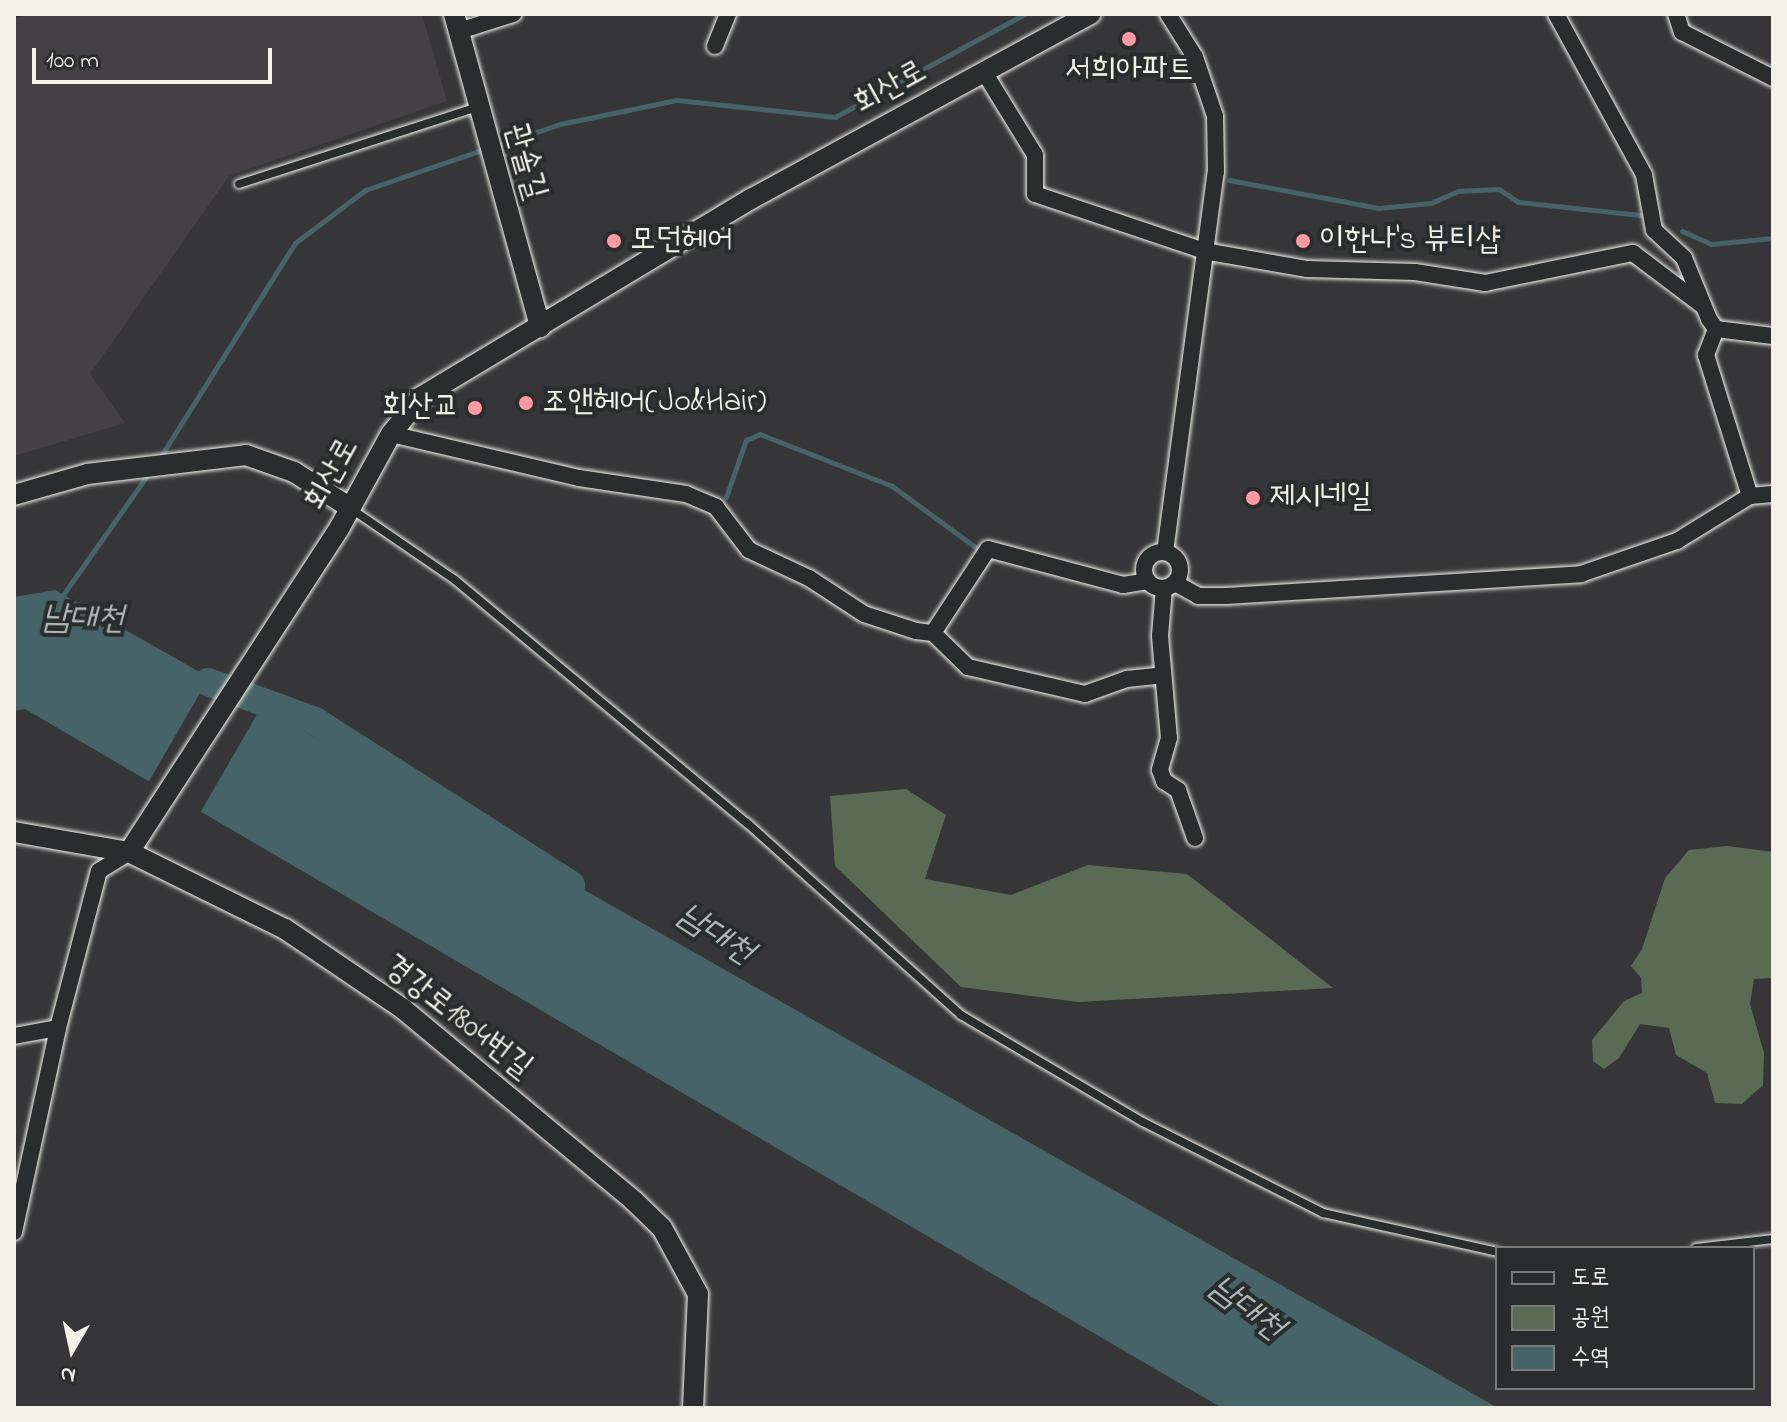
<!DOCTYPE html>
<html>
<head>
<meta charset="utf-8">
<style>
	body { margin:0 }
	#map { position:relative; width:1787px; height:1422px; overflow:hidden; background:#363639; font-family:"Indie Flower","Poor Story",sans-serif }
	div>[style] { position:absolute }
	.built>* { inset:0; background:#444046 }
	.green>* { inset:0; background:#5a6b54 }
	.water>* { inset:0; background:#466368 }
	.pier>* { inset:0; background:#363639; transform-origin:0 0 }
	.stream>* { height:5px; margin:-2.5px; padding:0 2.5px; transform-origin:2.5px; border-radius:2.5px; background:#466368 }
	.river>* { height:28px; margin:-14px; padding:0 14px; transform-origin:14px; border-radius:14px; background:#466368 }
	.roads { filter:drop-shadow(0 0 2px #f4f1e8) drop-shadow(0 0 2px #f4f1e8) }
	.service>* { height:8px; margin:-4px; padding:0 4px; transform-origin:4px; border-radius:4px; background:#2a2d2e }
	.minor>* { height:16px; margin:-8px; padding:0 8px; transform-origin:8px; border-radius:8px; background:#2a2d2e }
	.minor>.ring { margin:-8px; padding:0; box-sizing:content-box; background:none; border:16px solid #2a2d2e; border-radius:50% }
	.tertiary>* { height:20px; margin:-10px; padding:0 10px; transform-origin:10px; border-radius:10px; background:#2a2d2e }
	.dots>* { width:22px; height:22px; translate:-50% -50%; box-sizing:border-box; border:4px solid #2a2d2e; border-radius:50% }
	span { translate:-50% -50%; white-space:nowrap; text-align:center; line-height:1.15; -webkit-text-stroke:8px #2a2d2e; paint-order:stroke }
	.poi-label { font-size:32px; color:#f4f1e8 }
	.left { translate:0 -50%; text-align:left }
	.right { translate:-100% -50%; text-align:right }
	.street-label { font-size:32px; color:#f4f1e8 }
	.water-label { font-size:34px; color:#aeb8b5; font-style:italic }
	.frame { position:absolute; inset:0; border:16px solid #f4f1e8; pointer-events:none }
	.legend { position:absolute; left:1495px; top:1246px; width:260px; height:144px; box-sizing:border-box; background:#2a2d2e; border:2px solid #7b7b78; margin:0; padding:10px 14px; list-style:none; font-size:24px; color:#f4f1e8 }
	.legend li { display:flex; align-items:center; gap:16px; height:40px }
	.legend b { width:40px; border:2px solid #7b7b78 }
	.north { position:absolute; left:32px; top:1310px; width:80px; height:80px; -webkit-text-stroke:6px #2a2d2e; paint-order:stroke; rotate:189deg; font-size:22px; font-weight:700; line-height:32px; text-align:center; color:#f4f1e8 }
	.north::after { content:''; display:block; margin:auto; width:28px; height:36px; background:#f4f1e8; clip-path:polygon(50% 0,100% 100%,50% 72%,0 100%) }
	.scale { position:absolute; left:32px; top:48px; width:240px; height:36px; box-sizing:border-box; border:4px solid #f4f1e8; border-top:0; padding-left:10px; font-size:24px; line-height:28px; white-space:nowrap; color:#f4f1e8; -webkit-text-stroke:6px #2a2d2e; paint-order:stroke }
</style>
</head>
<body>
<div id="map">
	<div class="built">
		<div style="clip-path:polygon(41px 14px,422px 14px,447px 101px,229px 176px,90px 374px,125px 423px,14px 456px,14px 18px)"></div>
	</div>
	<div class="green">
		<div style="clip-path:polygon(906px 789px,946px 815px,925px 879px,1011px 895px,1088px 865px,1187px 874px,1333px 988px,1078px 1002px,961px 987px,835px 866px,830px 796px)"></div>
		<div style="clip-path:polygon(1727px 846px,1773px 852px,1773px 978px,1754px 979px,1750px 1004px,1764px 1053px,1763px 1085px,1742px 1104px,1715px 1103px,1707px 1073px,1676px 1055px,1669px 1028px,1640px 1024px,1619px 1058px,1604px 1069px,1593px 1061px,1592px 1040px,1624px 1001px,1642px 993px,1641px 978px,1631px 966px,1642px 949px,1665px 878px,1689px 850px)"></div>
	</div>
	<div class="water">
		<div style="clip-path:polygon(55px 590px,1498px 1408px,1222px 1408px,25px 709px,14px 711px,14px 597px)"></div>
	</div>
	<div class="pier">
		<div style="left:211px;top:674px;width:60px;height:128px;rotate:30deg"></div>
	</div>
	<div class="stream">
		<div style="left:495px;top:146px;width:69px;rotate:-18.7deg"></div>
		<div style="left:560px;top:124px;width:119px;rotate:-11.6deg"></div>
		<div style="left:677px;top:100px;width:159px;rotate:6.1deg"></div>
		<div style="left:835px;top:117px;width:216px;rotate:-28.5deg"></div>
		<div style="left:1229px;top:180px;width:152px;rotate:10.6deg"></div>
		<div style="left:1378px;top:208px;width:53px;rotate:-5.4deg"></div>
		<div style="left:1431px;top:203px;width:30px;rotate:-24deg"></div>
		<div style="left:1458px;top:191px;width:41px;rotate:-2.8deg"></div>
		<div style="left:1499px;top:189px;width:23px;rotate:34deg"></div>
		<div style="left:1518px;top:202px;width:132px;rotate:6.1deg"></div>
		<div style="left:1682px;top:231px;width:32px;rotate:24deg"></div>
		<div style="left:1711px;top:244px;width:62px;rotate:-5.5deg"></div>
		<div style="left:159px;top:459px;width:255px;rotate:-57.8deg"></div>
		<div style="left:295px;top:243px;width:88px;rotate:-37.1deg"></div>
		<div style="left:365px;top:190px;width:127px;rotate:-18.9deg"></div>
		<div style="left:726px;top:497px;width:60px;rotate:-70.7deg"></div>
		<div style="left:746px;top:440px;width:15px;rotate:-23deg"></div>
		<div style="left:760px;top:434px;width:142px;rotate:21.5deg"></div>
		<div style="left:892px;top:486px;width:107px;rotate:36.2deg"></div>
		<div style="left:60px;top:599px;width:154px;rotate:-54.8deg"></div>
	</div>
	<div class="river">
		<div style="left:208px;top:682px;width:114px;rotate:20deg"></div>
		<div style="left:315px;top:721px;width:304px;rotate:32.6deg"></div>
	</div>
	<div class="roads">
		<div class="service">
			<div style="left:239px;top:184px;width:250px;rotate:-17.9deg"></div>
			<div style="left:350px;top:508px;width:127px;rotate:34.4deg"></div>
			<div style="left:455px;top:580px;width:380px;rotate:39.8deg"></div>
			<div style="left:747px;top:823px;width:288px;rotate:41.9deg"></div>
			<div style="left:961px;top:1015px;width:211px;rotate:30.5deg"></div>
			<div style="left:1143px;top:1122px;width:202px;rotate:26.8deg"></div>
			<div style="left:1323px;top:1213px;width:178px;rotate:12.6deg"></div>
			<div style="left:1696px;top:1248px;width:78px;rotate:-6.7deg"></div>
		</div>
		<div class="minor">
			<div style="left:1556px;top:14px;width:183px;rotate:61.3deg"></div>
			<div style="left:1644px;top:175px;width:56px;rotate:79.7deg"></div>
			<div style="left:1654px;top:230px;width:41px;rotate:43deg"></div>
			<div style="left:1684px;top:258px;width:66px;rotate:67.7deg"></div>
			<div style="left:1709px;top:319px;width:12px;rotate:55deg"></div>
			<div style="left:1716px;top:329px;width:57px;rotate:7deg"></div>
			<div style="left:1676px;top:14px;width:19px;rotate:72deg"></div>
			<div style="left:1682px;top:32px;width:102px;rotate:26.8deg"></div>
			<div style="left:459px;top:31px;width:57px;rotate:-17.5deg"></div>
			<div style="left:715px;top:46px;width:35px;rotate:-68deg"></div>
			<div style="left:984px;top:72px;width:97px;rotate:58.4deg"></div>
			<div style="left:1035px;top:155px;width:39px;rotate:90deg"></div>
			<div style="left:1035px;top:194px;width:178px;rotate:18.6deg"></div>
			<div style="left:1204px;top:251px;width:105px;rotate:9.9deg"></div>
			<div style="left:1307px;top:269px;width:108px;rotate:1.6deg"></div>
			<div style="left:1415px;top:272px;width:71px;rotate:8.9deg"></div>
			<div style="left:1485px;top:283px;width:151px;rotate:-11.5deg"></div>
			<div style="left:1633px;top:253px;width:88px;rotate:37.1deg"></div>
			<div style="left:1716px;top:329px;width:28px;rotate:111deg"></div>
			<div style="left:1706px;top:355px;width:148px;rotate:72.7deg"></div>
			<div style="left:391px;top:434px;width:193px;rotate:13.2deg"></div>
			<div style="left:579px;top:478px;width:108px;rotate:8.5deg"></div>
			<div style="left:686px;top:494px;width:33px;rotate:23deg"></div>
			<div style="left:716px;top:507px;width:54px;rotate:52.5deg"></div>
			<div style="left:749px;top:550px;width:66px;rotate:25deg"></div>
			<div style="left:809px;top:578px;width:66px;rotate:33.2deg"></div>
			<div style="left:864px;top:614px;width:55px;rotate:18.1deg"></div>
			<div style="left:916px;top:631px;width:17px;rotate:7deg"></div>
			<div style="left:933px;top:633px;width:100px;rotate:-56.8deg"></div>
			<div style="left:988px;top:549px;width:140px;rotate:14.9deg"></div>
			<div style="left:1123px;top:585px;width:25px;rotate:-9deg"></div>
			<div class="ring" style="left:1144px;top:552px;width:20px;height:20px"></div>
			<div style="left:1165px;top:552px;width:383px;rotate:-82.4deg"></div>
			<div style="left:1216px;top:172px;width:56px;rotate:-91deg"></div>
			<div style="left:1215px;top:116px;width:62px;rotate:-108.7deg"></div>
			<div style="left:1195px;top:57px;width:51px;rotate:-122.1deg"></div>
			<div style="left:1175px;top:583px;width:26px;rotate:29deg"></div>
			<div style="left:1198px;top:596px;width:28px"></div>
			<div style="left:1226px;top:596px;width:356px;rotate:-3.5deg"></div>
			<div style="left:1581px;top:574px;width:102px;rotate:-19deg"></div>
			<div style="left:1677px;top:541px;width:86px;rotate:-31.7deg"></div>
			<div style="left:1750px;top:496px;width:23px;rotate:-5deg"></div>
			<div style="left:1164px;top:588px;width:48px;rotate:94.8deg"></div>
			<div style="left:1160px;top:636px;width:102px;rotate:85deg"></div>
			<div style="left:1169px;top:738px;width:33px;rotate:106deg"></div>
			<div style="left:1160px;top:770px;width:12px;rotate:70deg"></div>
			<div style="left:1164px;top:781px;width:17px;rotate:33deg"></div>
			<div style="left:1178px;top:790px;width:51px;rotate:70.5deg"></div>
			<div style="left:933px;top:633px;width:49px;rotate:44.2deg"></div>
			<div style="left:968px;top:667px;width:120px;rotate:13deg"></div>
			<div style="left:1085px;top:694px;width:45px;rotate:-19.7deg"></div>
			<div style="left:1127px;top:679px;width:36px;rotate:-6deg"></div>
			<div style="left:14px;top:1036px;width:45px;rotate:-10.3deg"></div>
			<div style="left:14px;top:1232px;width:209px;rotate:-77.8deg"></div>
			<div style="left:58px;top:1028px;width:162px;rotate:-75.4deg"></div>
			<div style="left:99px;top:871px;width:36px;rotate:-32deg"></div>
		</div>
		<div class="tertiary">
			<div style="left:454px;top:14px;width:325px;rotate:74.6deg"></div>
			<div style="left:14px;top:495px;width:76px;rotate:-16deg"></div>
			<div style="left:87px;top:474px;width:160px;rotate:-6.8deg"></div>
			<div style="left:246px;top:455px;width:51px;rotate:19.5deg"></div>
			<div style="left:294px;top:472px;width:65px;rotate:32.5deg"></div>
			<div style="left:14px;top:832px;width:117px;rotate:9.9deg"></div>
			<div style="left:129px;top:852px;width:174px;rotate:26.3deg"></div>
			<div style="left:285px;top:929px;width:143px;rotate:34.1deg"></div>
			<div style="left:403px;top:1009px;width:299px;rotate:39.7deg"></div>
			<div style="left:633px;top:1200px;width:40px;rotate:44deg"></div>
			<div style="left:662px;top:1228px;width:75px;rotate:61.4deg"></div>
			<div style="left:698px;top:1294px;width:114px;rotate:92.5deg"></div>
			<div style="left:129px;top:852px;width:387px;rotate:-57deg"></div>
			<div style="left:340px;top:527px;width:106px;rotate:-61.3deg"></div>
			<div style="left:391px;top:434px;width:48px;rotate:-51deg"></div>
			<div style="left:421px;top:397px;width:385px;rotate:-31deg"></div>
			<div style="left:751px;top:199px;width:387px;rotate:-28.6deg"></div>
		</div>
	</div>
	<div class="dots">
		<div style="left:1129px;top:39px;background:#ff9aa2"></div>
		<div style="left:614px;top:241px;background:#ff9aa2"></div>
		<div style="left:1303px;top:241px;background:#ff9aa2"></div>
		<div style="left:526px;top:403px;background:#ff9aa2"></div>
		<div style="left:475px;top:408px;background:#ff9aa2"></div>
		<div style="left:1253px;top:498px;background:#ff9aa2"></div>
	</div>
	<div class="poi-label">
		<span style="left:1129px;top:71px">서희아파트</span>
		<span class="left" style="left:630px;top:241px">모던헤어</span>
		<span class="left" style="left:1319px;top:241px">이한나's 뷰티샵</span>
		<span class="left" style="left:542px;top:403px">조앤헤어(Jo&amp;Hair)</span>
		<span class="right" style="left:459px;top:408px">회산교</span>
		<span class="left" style="left:1269px;top:498px">제시네일</span>
	</div>
	<div class="street-label">
		<span style="left:891px;top:89px;rotate:-29deg">회산로</span>
		<span style="left:524px;top:162px;rotate:74deg">관솔길</span>
		<span style="left:333px;top:475px;rotate:-61deg">회산로</span>
		<span style="left:457px;top:1018px;rotate:38deg">경강로1804번길</span>
	</div>
	<div class="water-label">
		<span style="left:83px;top:620px;rotate:1deg">남대천</span>
		<span style="left:715px;top:935px;rotate:33deg">남대천</span>
		<span style="left:1246px;top:1309px;rotate:37deg">남대천</span>
	</div>
	<div class="frame"></div>
	<ul class="legend">
	<li><b style="height:10px;background:#2a2d2e"></b>도로</li>
	<li><b style="height:22px;background:#5a6b54"></b>공원</li>
	<li><b style="height:22px;background:#466368"></b>수역</li>
	</ul>
	<div class="north">N</div>
	<div class="scale">100 m</div>
</div>
</body>
</html>
